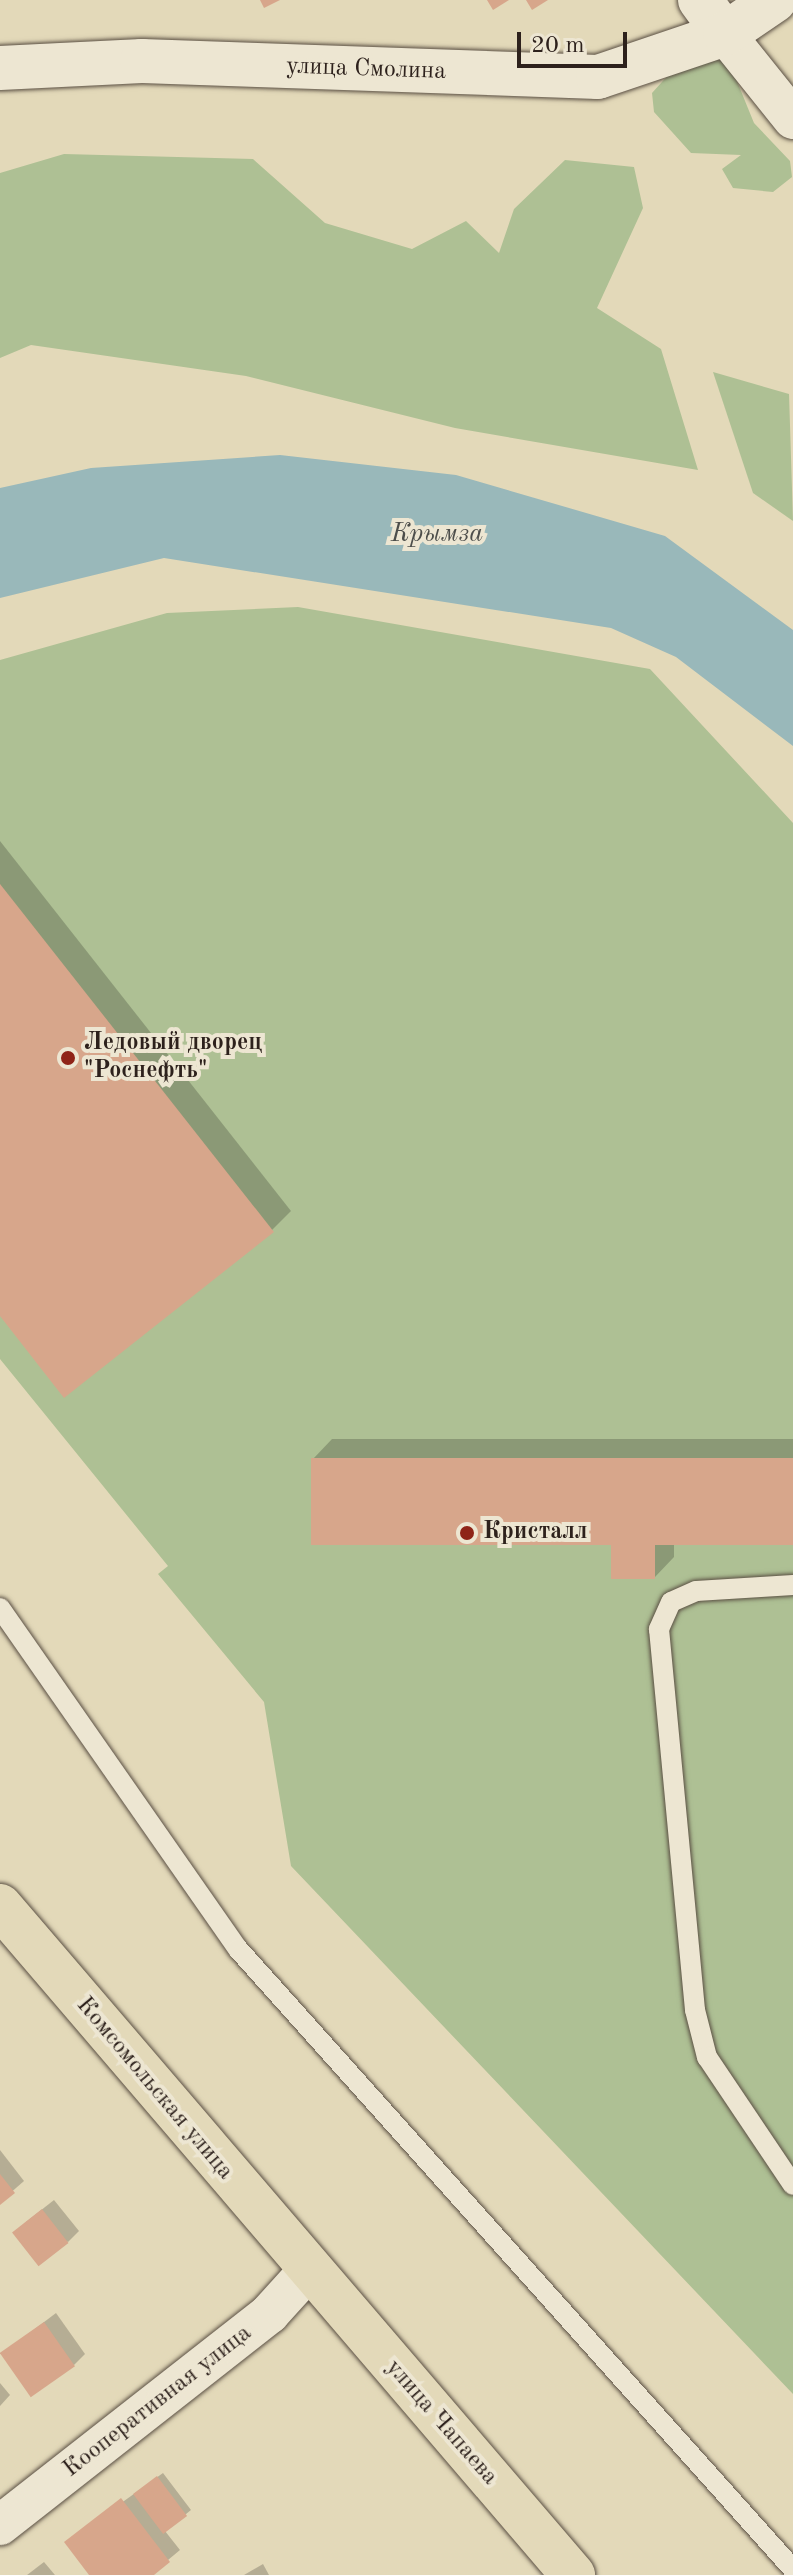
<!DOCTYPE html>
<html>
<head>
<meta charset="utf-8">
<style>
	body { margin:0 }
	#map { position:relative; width:793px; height:2575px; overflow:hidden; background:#e3d9b9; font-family:"Old Standard TT",serif }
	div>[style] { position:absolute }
	.green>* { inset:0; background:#aec094 }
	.water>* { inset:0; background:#99b8ba }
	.shadow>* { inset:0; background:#0003 }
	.building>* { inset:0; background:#d7a68b; transform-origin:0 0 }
	.roads { filter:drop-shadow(0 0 2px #5a4f43) drop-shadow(0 0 2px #5a4f43) }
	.service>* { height:20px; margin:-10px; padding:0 10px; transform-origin:10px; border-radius:10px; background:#ede6d2 }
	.minor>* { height:40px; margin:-20px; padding:0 20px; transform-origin:20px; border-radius:20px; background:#ede6d2 }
	.tertiary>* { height:44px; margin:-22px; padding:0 22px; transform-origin:22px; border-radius:22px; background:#ede6d2 }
	.secondary>* { height:44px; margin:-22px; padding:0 22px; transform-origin:22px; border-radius:22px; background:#ede6d2 }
	.primary>* { height:44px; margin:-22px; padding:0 22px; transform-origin:22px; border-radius:22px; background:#e3d9b9 }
	.dots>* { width:22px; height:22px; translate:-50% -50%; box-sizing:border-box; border:4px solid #ede6d2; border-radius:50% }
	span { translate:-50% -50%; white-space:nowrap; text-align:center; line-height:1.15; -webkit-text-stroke:8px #ede6d2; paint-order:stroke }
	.street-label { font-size:24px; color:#2d211c }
	.poi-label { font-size:24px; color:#2d211c; font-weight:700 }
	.left { translate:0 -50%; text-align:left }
	.water-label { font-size:26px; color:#4d4e4b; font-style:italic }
	.scale { position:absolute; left:517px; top:32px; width:110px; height:36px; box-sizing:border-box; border:4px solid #2d211c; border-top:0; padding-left:10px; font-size:24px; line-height:28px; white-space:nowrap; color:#2d211c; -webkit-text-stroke:6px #ede6d2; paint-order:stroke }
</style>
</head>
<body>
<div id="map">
	<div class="green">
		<div style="clip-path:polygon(713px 50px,734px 74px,754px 123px,790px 161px,792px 177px,773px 192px,733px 188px,722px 169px,741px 155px,691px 153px,654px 112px,652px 93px,671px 72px)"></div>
		<div style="clip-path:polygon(64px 154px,253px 159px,325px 223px,412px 249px,466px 221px,499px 253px,514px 209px,565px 160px,634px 167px,643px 208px,597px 308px,661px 349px,698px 470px,455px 428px,246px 376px,31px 345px,0 358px,0 173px)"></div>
		<div style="clip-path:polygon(713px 372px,789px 394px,793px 521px,753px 493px)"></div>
		<div style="clip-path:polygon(298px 607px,650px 669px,793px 823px,793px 2394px,291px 1866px,264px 1702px,158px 1574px,168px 1566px,0 1359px,0 660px,167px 613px)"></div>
	</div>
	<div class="water">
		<div style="clip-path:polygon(280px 455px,456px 475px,665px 536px,793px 630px,793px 746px,676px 657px,611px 628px,164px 558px,0 598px,0 488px,91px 468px)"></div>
	</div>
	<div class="shadow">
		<div style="clip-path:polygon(0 841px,291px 1211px,272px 1230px,0 1313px)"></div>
		<div style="clip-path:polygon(332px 1439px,793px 1439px,793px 1543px,674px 1543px,674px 1557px,655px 1577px,613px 1543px,313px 1459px)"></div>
		<div style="clip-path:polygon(0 2150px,24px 2181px,0 2202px)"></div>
		<div style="clip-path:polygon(54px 2200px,79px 2231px,68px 2242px,26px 2222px)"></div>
		<div style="clip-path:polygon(56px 2313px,85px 2354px,74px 2365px,3px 2353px)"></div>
		<div style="clip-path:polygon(0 2383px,10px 2395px,0 2406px)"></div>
		<div style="clip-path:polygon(163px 2473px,191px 2510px,165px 2531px,180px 2550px,150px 2575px,92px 2575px,67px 2542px)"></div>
		<div style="clip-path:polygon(44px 2562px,55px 2575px,27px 2575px)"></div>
		<div style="clip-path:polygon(263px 2564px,269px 2575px,244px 2575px)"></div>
	</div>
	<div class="building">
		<div style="clip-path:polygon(260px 0,280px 0,264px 8px)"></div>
		<div style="clip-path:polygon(487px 0,509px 0,493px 10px)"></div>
		<div style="clip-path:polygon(526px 0,548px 0,532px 10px)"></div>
		<div style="clip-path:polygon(0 884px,274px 1232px,64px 1398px,0 1316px)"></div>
		<div style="clip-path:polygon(311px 1458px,793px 1458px,793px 1545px,655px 1545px,655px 1579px,611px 1579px,611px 1545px,311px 1545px)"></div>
		<div style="clip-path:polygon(0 2174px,15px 2193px,0 2205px)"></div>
		<div style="left:42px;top:2209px;width:43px;height:38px;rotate:52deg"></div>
		<div style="left:44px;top:2322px;width:54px;height:54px;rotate:55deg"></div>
		<div style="left:157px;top:2476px;width:50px;height:30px;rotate:53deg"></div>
		<div style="clip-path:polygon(121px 2498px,170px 2562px,154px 2575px,89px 2575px,64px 2542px)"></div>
	</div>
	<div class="roads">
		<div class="service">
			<div style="left:793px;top:1585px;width:97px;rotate:176.5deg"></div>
			<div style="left:696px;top:1591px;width:27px;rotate:156deg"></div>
			<div style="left:671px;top:1602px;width:30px;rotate:114deg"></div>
			<div style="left:659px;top:1629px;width:383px;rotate:84.6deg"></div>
			<div style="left:695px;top:2010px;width:49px;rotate:75.7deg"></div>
			<div style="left:707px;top:2057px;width:154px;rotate:56.1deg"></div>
			<div style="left:0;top:1608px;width:416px;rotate:55.1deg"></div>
			<div style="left:238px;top:1949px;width:832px;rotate:48.17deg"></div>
		</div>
		<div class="minor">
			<div style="left:725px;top:34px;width:109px;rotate:51.3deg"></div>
			<div style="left:0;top:2525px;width:342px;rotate:-38.1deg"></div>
			<div style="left:269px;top:2314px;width:58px;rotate:-47.8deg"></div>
		</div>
		<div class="tertiary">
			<div style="left:700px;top:0;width:42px;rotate:53.7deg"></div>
		</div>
		<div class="secondary">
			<div style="left:0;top:68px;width:142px;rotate:-2.8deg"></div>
			<div style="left:142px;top:61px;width:456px;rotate:2deg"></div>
			<div style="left:598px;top:77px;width:134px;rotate:-18.7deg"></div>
			<div style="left:725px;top:34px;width:60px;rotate:-34.2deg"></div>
		</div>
		<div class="primary">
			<div style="left:0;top:1906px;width:881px;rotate:49.42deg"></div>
		</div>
	</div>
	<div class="dots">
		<div style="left:68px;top:1058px;background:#8f2418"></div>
		<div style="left:467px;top:1533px;background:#8f2418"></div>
	</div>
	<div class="street-label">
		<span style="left:366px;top:70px;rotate:2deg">улица Смолина</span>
		<span style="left:154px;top:2089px;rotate:50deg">Комсомольская улица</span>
		<span style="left:158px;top:2402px;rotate:-38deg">Кооперативная улица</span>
		<span style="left:441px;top:2423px;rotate:49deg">улица Чапаева</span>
	</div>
	<div class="poi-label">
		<span class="left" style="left:84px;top:1058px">Ледовый дворец<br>"Роснефть"</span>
		<span class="left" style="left:483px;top:1533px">Кристалл</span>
	</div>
	<div class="water-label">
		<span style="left:437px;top:535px">Крымза</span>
	</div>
	<div class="scale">20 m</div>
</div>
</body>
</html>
